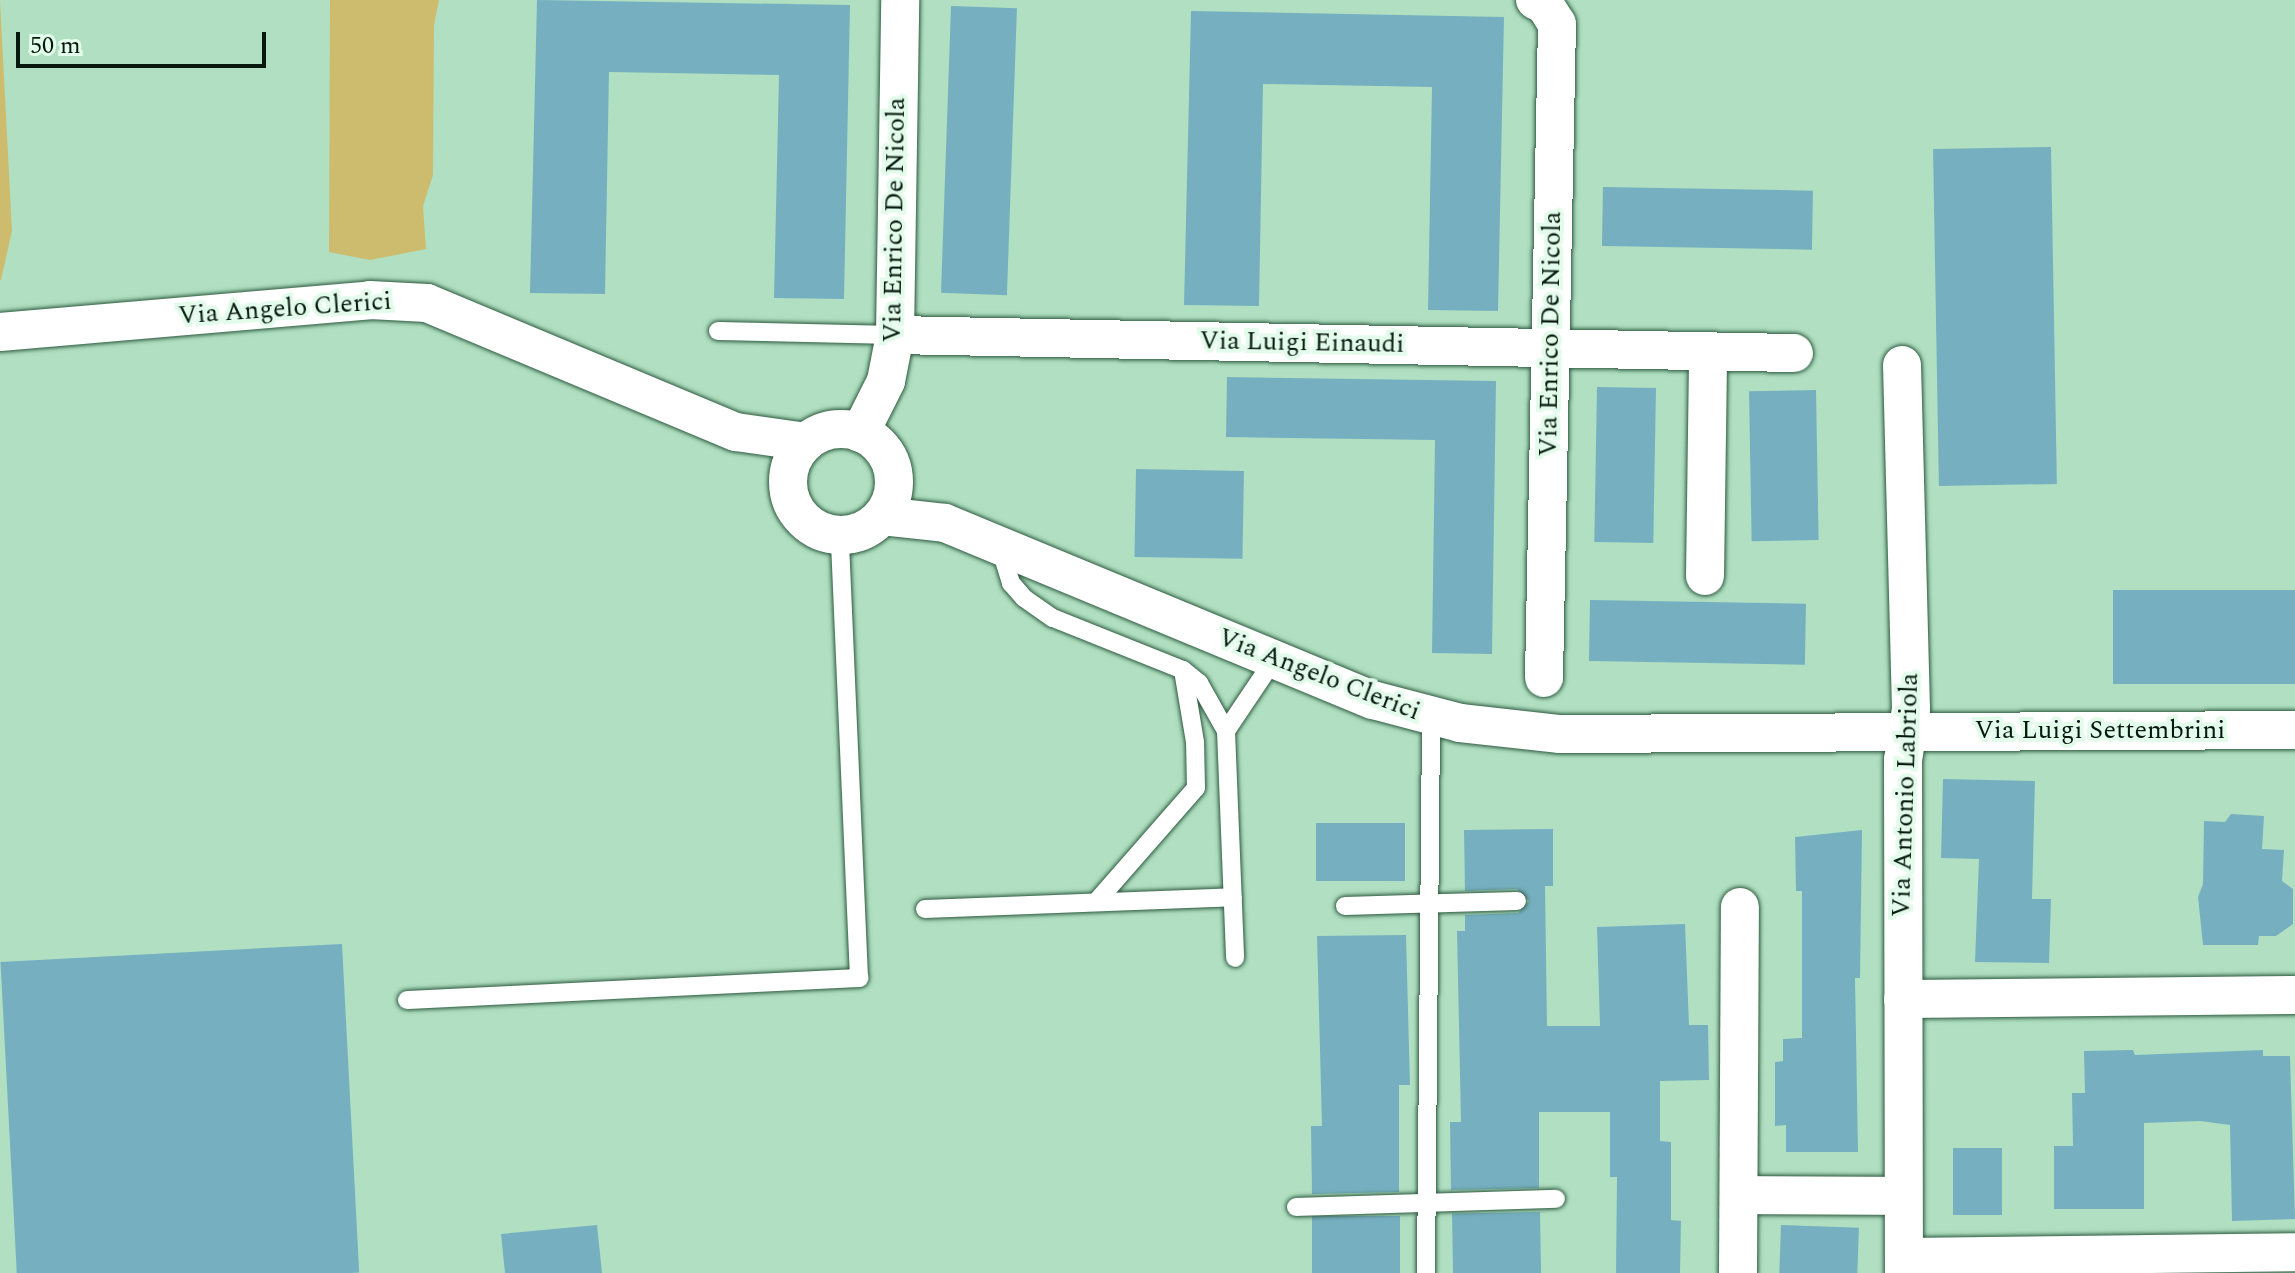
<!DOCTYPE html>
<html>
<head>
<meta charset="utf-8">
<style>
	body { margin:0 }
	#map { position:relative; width:2295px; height:1273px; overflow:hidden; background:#b0e0c1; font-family:Spectral,serif }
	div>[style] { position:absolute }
	.green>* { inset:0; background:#cebc6e }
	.building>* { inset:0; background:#76b0c0; transform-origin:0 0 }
	.roads { filter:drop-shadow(0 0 2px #2e5a40) drop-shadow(0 0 2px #2e5a40) }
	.service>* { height:18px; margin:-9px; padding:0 9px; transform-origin:9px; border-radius:9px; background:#fff }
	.minor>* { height:38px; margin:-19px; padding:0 19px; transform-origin:19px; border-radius:19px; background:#fff }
	.minor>.ring { margin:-19px; padding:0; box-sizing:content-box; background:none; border:38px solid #fff; border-radius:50% }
	span { translate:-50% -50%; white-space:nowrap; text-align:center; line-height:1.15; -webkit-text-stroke:8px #e3fbeb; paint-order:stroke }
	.street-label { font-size:26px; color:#07190f }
	.scale { position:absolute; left:16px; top:32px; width:250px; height:36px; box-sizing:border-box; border:4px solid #07190f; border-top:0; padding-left:10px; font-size:24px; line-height:28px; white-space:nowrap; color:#07190f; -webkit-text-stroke:6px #e3fbeb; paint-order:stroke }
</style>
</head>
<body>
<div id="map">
	<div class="green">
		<div style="clip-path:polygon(0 0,12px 231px,1px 280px,0 280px)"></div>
		<div style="clip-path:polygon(330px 0,439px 0,434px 25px,433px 175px,423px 206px,426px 249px,370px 260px,329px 252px)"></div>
	</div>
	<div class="building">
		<div style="clip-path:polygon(537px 0,850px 5px,844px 299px,774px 298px,779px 75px,609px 72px,605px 294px,530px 293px)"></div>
		<div style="left:951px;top:6px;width:66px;height:287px;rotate:2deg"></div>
		<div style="clip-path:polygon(1191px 11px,1504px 17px,1498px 311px,1428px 310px,1432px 87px,1263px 84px,1259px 306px,1184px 305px)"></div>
		<div style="left:2051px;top:147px;width:337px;height:118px;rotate:89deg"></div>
		<div style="left:1603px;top:187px;width:210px;height:59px;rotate:1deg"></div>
		<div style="clip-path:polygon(1227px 377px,1496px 381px,1492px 654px,1432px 653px,1435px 440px,1226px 437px)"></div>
		<div style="left:1597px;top:387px;width:59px;height:155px;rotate:1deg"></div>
		<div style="left:1816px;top:390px;width:150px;height:67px;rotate:89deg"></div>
		<div style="left:1136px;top:469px;width:108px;height:88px;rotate:1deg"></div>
		<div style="left:2295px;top:590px;width:94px;height:182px;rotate:90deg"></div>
		<div style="left:1590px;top:600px;width:216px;height:61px;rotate:1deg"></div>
		<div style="clip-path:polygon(1943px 779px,2035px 781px,2032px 899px,2051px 899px,2049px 963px,1975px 962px,1979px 859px,1941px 858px)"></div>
		<div style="clip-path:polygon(2231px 814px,2264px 816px,2262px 849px,2284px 850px,2282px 881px,2293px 889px,2293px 924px,2276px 936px,2259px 936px,2258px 945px,2203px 945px,2198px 897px,2203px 884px,2204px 821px,2225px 822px)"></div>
		<div style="left:1316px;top:823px;width:89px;height:58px"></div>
		<div style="clip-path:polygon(1553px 829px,1553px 886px,1545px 886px,1547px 1026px,1600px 1026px,1597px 927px,1685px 924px,1689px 1025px,1708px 1025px,1709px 1080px,1660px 1081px,1660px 1141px,1671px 1142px,1671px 1220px,1681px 1221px,1680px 1273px,1616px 1273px,1617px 1177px,1610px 1177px,1610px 1112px,1539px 1112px,1539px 1188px,1451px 1190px,1450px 1122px,1461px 1122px,1457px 931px,1465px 931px,1465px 915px,1518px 913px,1529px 901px,1517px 889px,1465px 891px,1464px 830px)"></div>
		<div style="clip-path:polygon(1862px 830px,1860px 978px,1855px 978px,1858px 1152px,1786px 1152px,1786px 1125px,1775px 1126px,1775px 1062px,1783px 1061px,1783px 1039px,1802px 1038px,1802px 891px,1796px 891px,1795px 837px)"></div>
		<div style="clip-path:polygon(1406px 935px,1410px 1085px,1399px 1085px,1399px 1192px,1312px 1194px,1311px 1126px,1322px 1126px,1317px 936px)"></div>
		<div style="left:342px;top:944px;width:329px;height:342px;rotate:87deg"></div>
		<div style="clip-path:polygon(2133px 1050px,2135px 1055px,2263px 1050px,2263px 1056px,2290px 1056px,2295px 1219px,2232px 1221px,2230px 1125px,2200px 1121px,2144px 1123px,2144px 1209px,2054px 1209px,2054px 1146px,2073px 1146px,2072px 1093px,2085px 1093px,2084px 1051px)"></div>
		<div style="left:1953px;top:1148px;width:49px;height:67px"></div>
		<div style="left:1540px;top:1212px;width:61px;height:88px;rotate:89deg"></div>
		<div style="left:1400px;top:1216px;width:57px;height:88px;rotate:90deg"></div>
		<div style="clip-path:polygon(597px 1225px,602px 1273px,505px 1273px,501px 1234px)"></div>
		<div style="left:1781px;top:1225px;width:78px;height:48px;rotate:2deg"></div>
	</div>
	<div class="roads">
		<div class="service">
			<div style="left:718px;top:331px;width:177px;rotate:1.3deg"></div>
			<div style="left:1000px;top:547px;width:38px;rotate:73deg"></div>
			<div style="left:1011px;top:583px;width:20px;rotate:49deg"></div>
			<div style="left:1024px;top:598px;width:35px;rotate:35deg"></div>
			<div style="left:1053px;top:618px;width:140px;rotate:21.8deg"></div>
			<div style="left:1183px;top:670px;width:21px;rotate:39deg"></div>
			<div style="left:1199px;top:683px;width:55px;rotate:60.6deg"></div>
			<div style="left:1226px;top:731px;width:84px;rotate:-56.1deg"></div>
			<div style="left:1226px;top:731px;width:227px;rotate:87.7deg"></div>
			<div style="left:1097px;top:901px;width:150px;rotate:-48.8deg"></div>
			<div style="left:1196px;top:788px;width:46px;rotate:-91.2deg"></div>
			<div style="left:1195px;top:742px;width:73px;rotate:-99.5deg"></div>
			<div style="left:1345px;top:906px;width:172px;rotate:-1.7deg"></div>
			<div style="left:925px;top:909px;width:308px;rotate:-2.2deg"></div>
			<div style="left:407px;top:1000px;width:453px;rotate:-2.8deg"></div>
			<div style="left:859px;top:978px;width:443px;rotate:-92.5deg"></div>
			<div style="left:1296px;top:1207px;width:260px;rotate:-1.8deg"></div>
			<div style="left:1426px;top:1273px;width:555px;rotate:-89.48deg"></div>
		</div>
		<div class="minor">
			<div style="left:1535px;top:0;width:11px;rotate:27deg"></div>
			<div style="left:1545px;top:5px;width:22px;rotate:58deg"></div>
			<div style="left:1557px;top:24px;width:654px;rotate:91.14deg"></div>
			<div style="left:0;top:332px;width:371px;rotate:-4.9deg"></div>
			<div style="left:370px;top:300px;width:57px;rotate:3deg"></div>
			<div style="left:427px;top:303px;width:335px;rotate:22.7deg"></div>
			<div style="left:736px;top:432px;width:71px;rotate:8.1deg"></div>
			<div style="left:895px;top:335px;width:899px;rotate:1.15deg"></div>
			<div style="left:1902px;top:365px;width:344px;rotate:88.5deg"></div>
			<div style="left:1911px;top:709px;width:52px;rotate:98.9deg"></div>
			<div style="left:1903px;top:760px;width:513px;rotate:89.89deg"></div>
			<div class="ring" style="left:788px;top:429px;width:68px;height:68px"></div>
			<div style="left:860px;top:433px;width:58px;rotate:-63.4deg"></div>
			<div style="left:886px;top:381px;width:47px;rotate:-78.9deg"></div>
			<div style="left:895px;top:335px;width:335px;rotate:-89.1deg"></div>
			<div style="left:882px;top:516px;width:63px;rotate:6.3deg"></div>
			<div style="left:945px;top:523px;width:463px;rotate:22.5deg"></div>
			<div style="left:1373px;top:700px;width:90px;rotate:14.8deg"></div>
			<div style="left:1460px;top:723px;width:101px;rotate:6.3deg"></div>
			<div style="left:1560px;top:734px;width:735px;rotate:-0.31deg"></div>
			<div style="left:1705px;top:576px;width:225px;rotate:-89.2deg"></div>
			<div style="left:1903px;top:999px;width:392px;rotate:-0.6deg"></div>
			<div style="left:1739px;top:1195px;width:164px;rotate:0.3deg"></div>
			<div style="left:1904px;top:1257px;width:391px;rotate:-0.7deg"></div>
			<div style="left:1738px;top:1273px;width:366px;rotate:-89.7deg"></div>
		</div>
	</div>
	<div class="street-label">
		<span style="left:895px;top:220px;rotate:-89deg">Via Enrico De Nicola</span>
		<span style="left:285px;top:309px;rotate:-4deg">Via Angelo Clerici</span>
		<span style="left:1551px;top:334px;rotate:-89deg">Via Enrico De Nicola</span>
		<span style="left:1302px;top:343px;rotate:1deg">Via Luigi Einaudi</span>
		<span style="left:1319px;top:675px;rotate:21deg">Via Angelo Clerici</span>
		<span style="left:2100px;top:731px">Via Luigi Settembrini</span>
		<span style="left:1906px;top:795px;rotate:-88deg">Via Antonio Labriola</span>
	</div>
	<div class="scale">50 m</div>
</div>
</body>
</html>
